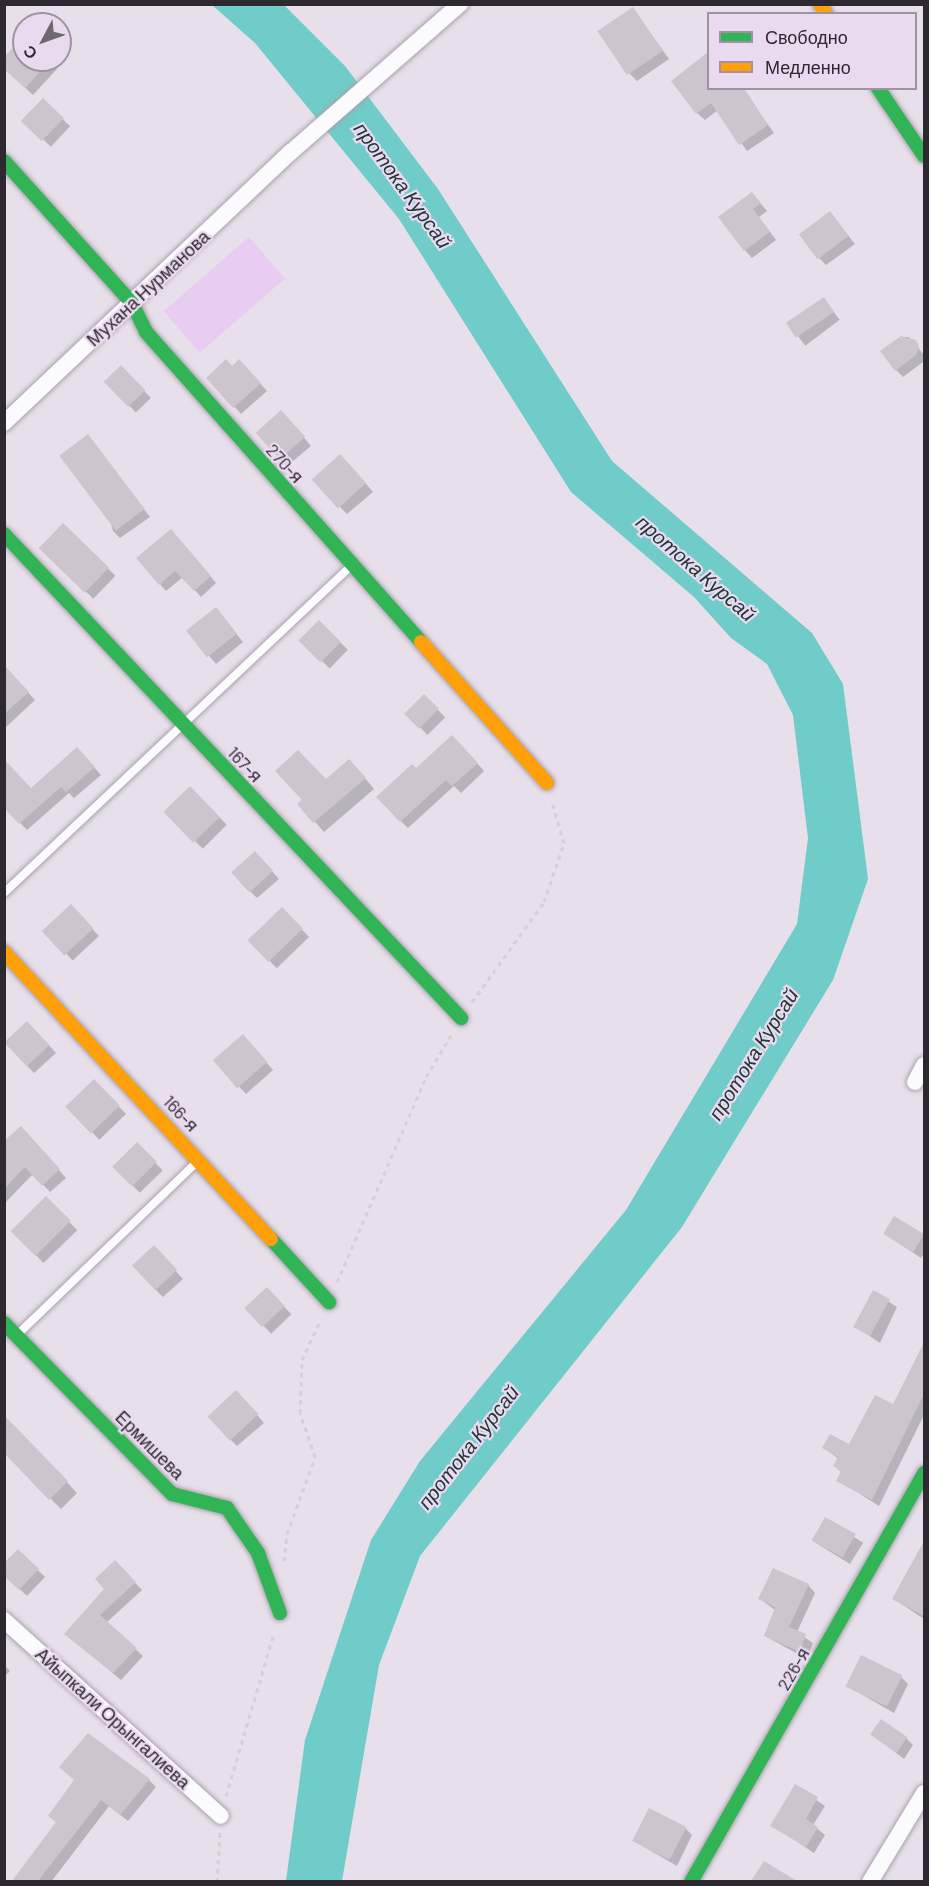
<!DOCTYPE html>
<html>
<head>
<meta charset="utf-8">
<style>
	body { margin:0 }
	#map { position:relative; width:929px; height:1886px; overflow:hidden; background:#e7dfea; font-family:Barlow,sans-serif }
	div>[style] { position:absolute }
	.green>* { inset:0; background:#e8ccf2; transform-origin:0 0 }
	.water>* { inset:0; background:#6fccc8 }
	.shadow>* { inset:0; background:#0003; transform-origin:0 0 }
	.building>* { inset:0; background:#ccc5ce; transform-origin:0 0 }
	.path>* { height:3px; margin-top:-1.5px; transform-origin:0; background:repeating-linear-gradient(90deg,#d3d1d5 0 4.5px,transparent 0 9px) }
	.roads { filter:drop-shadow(0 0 2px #a8a2ab) drop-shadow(0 0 2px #a8a2ab) }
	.lane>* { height:8px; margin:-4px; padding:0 4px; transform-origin:4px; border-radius:4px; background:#fbfafc }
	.street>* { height:16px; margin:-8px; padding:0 8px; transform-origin:8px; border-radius:8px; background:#fbfafc }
	.fast>* { height:14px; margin:-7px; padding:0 7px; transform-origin:7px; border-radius:7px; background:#30b455 }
	.slow>* { height:14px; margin:-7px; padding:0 7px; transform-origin:7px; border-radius:7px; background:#ff9f0a }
	span { translate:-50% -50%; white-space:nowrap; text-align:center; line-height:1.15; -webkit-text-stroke:4.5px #eadaef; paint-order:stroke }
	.street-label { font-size:18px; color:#2e2830 }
	.water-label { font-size:20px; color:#203735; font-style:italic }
	.frame { position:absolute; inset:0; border:6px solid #2e2830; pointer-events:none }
	.legend { position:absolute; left:707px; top:12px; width:210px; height:78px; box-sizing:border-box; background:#eadaef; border:2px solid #9f93a3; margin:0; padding:8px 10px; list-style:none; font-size:18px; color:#2e2830 }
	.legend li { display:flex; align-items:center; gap:12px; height:30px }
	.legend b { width:30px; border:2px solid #9f93a3 }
	.north { position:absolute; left:12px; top:12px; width:60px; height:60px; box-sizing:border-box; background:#eadaef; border:2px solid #9f93a3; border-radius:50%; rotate:229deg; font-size:16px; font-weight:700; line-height:24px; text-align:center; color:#2e2830 }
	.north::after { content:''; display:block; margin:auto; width:21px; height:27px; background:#6f6871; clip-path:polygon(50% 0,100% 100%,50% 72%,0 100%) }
</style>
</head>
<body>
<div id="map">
	<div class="green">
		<div style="left:249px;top:237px;width:55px;height:113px;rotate:49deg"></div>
	</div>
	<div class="water">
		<div style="clip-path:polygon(212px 5px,284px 5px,345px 66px,438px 189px,612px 461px,812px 633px,843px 684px,868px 879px,833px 980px,682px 1227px,420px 1556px,379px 1665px,342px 1881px,286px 1881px,305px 1740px,371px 1540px,420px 1461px,626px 1210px,797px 924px,808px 838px,793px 715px,767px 664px,731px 638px,694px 597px,571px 492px,399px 219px,255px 43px)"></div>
	</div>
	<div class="shadow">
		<div style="clip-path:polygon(633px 9px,669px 59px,637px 81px,630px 74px)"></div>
		<div style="clip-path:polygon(24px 38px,24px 60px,48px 60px,57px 69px,33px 95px,4px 68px)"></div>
		<div style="clip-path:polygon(705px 57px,708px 61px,708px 88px,751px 101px,774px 133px,747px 151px,718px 110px,705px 120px,697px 113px)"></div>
		<div style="left:43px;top:101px;width:37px;height:28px;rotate:43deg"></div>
		<div style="clip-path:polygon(752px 194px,767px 211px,759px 217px,776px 240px,752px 258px,745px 250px)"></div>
		<div style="clip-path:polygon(830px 213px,855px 244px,826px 265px,819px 258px)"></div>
		<div style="left:824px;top:299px;width:26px;height:43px;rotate:53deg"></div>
		<div style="clip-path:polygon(902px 337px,909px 337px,924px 355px,923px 362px,903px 377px,896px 370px)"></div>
		<div style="left:121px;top:367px;width:43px;height:21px;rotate:46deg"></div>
		<div style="clip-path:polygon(232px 367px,246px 368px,267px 391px,241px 414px,208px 378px)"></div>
		<div style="clip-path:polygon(288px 419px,311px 446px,287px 466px,280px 459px)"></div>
		<div style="clip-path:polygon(88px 436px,150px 517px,120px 538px,113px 531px)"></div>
		<div style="clip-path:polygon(348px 463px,373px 492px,347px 514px,340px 507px)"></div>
		<div style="left:63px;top:525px;width:73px;height:32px;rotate:44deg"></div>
		<div style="clip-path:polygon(178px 538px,216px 583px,201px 597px,183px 577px,166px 591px,160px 584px)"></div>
		<div style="clip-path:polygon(223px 617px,243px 642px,216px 664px,188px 631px)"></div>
		<div style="left:319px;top:622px;width:40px;height:26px;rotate:44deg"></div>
		<div style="clip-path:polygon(4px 674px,15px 678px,35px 700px,5px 728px)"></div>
		<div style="left:424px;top:696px;width:30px;height:25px;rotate:45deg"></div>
		<div style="clip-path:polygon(460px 744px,484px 771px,461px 793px,454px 786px,408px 828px,401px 821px,417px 770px)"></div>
		<div style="clip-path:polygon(84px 756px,101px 775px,74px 798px,69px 793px,27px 830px,4px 806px)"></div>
		<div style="clip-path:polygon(359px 771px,374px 789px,324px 832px,299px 804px,326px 781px)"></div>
		<div style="left:190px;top:788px;width:52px;height:34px;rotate:45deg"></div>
		<div style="clip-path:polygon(262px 860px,279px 879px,257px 898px,250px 891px)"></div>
		<div style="left:71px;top:906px;width:41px;height:36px;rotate:47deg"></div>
		<div style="left:282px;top:909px;width:39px;height:45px;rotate:46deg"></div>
		<div style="clip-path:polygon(35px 1030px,56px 1053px,34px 1073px,5px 1043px)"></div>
		<div style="clip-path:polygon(250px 1044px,273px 1070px,246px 1094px,215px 1061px)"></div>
		<div style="left:94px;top:1081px;width:46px;height:37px;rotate:46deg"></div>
		<div style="clip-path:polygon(28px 1135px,66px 1178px,50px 1192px,33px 1174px,4px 1204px,4px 1143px)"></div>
		<div style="left:137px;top:1144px;width:37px;height:32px;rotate:46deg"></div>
		<div style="left:46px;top:1198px;width:45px;height:47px;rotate:46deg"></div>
		<div style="clip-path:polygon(885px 1234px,923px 1235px,924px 1253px,921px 1258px)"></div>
		<div style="clip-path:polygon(161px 1255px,183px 1279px,163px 1297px,156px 1290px)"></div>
		<div style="left:267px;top:1289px;width:35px;height:28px;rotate:46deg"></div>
		<div style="clip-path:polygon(874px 1292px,897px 1307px,880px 1343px,856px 1327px)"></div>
		<div style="clip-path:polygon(924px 1346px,924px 1415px,879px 1506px,838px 1480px,842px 1473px,835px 1466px,839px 1459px,824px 1448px,850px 1446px,894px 1406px)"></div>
		<div style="clip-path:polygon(243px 1399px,264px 1423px,237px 1446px,230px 1439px)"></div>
		<div style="clip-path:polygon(16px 1428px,77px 1493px,61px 1509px,50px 1498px)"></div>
		<div style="left:825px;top:1519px;width:45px;height:25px;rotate:32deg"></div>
		<div style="clip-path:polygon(924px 1543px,924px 1619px,894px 1599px)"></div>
		<div style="clip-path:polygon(18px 1551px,45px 1577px,27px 1596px,4px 1574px)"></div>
		<div style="clip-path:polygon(115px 1562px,142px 1590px,106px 1623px,143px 1656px,121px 1680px,74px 1641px,106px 1589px)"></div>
		<div style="clip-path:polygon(808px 1585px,815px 1593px,797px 1632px,813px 1643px,807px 1659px,765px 1636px,775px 1610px,760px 1599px)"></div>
		<div style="clip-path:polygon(4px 1665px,10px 1671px,4px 1677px)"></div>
		<div style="clip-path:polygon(901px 1677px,908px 1684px,894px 1713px,847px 1686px)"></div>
		<div style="clip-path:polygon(872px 1734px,906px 1738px,913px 1745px,904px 1759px)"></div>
		<div style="clip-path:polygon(149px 1780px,156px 1787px,128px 1821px,109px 1806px,51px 1882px,15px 1880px,57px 1823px,50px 1816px)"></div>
		<div style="clip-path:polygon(796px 1786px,825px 1806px,813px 1825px,825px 1835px,814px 1853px,772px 1825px)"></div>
		<div style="clip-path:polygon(685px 1828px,692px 1835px,677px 1866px,634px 1841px)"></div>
		<div style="clip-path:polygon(764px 1863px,794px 1882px,754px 1882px)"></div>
	</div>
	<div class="building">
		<div style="left:633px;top:7px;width:53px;height:43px;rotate:56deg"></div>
		<div style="clip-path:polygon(24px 36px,24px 60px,51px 60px,25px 88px,4px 69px,4px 57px)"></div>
		<div style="clip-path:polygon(708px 52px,708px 88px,744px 88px,768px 125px,739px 145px,711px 103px,696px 114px,671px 81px)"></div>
		<div style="left:43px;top:98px;width:29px;height:32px;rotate:44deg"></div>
		<div style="clip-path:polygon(752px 192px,761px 203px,753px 209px,770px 232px,744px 251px,718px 217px)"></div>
		<div style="left:830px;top:211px;width:31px;height:39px;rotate:53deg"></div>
		<div style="left:824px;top:297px;width:18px;height:46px;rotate:56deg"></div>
		<div style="clip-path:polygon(901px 336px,916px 340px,919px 347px,916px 355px,895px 371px,880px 351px)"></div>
		<div style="clip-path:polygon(226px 359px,232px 366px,239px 359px,261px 383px,233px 408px,206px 378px)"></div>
		<div style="left:121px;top:365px;width:35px;height:24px;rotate:46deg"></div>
		<div style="left:281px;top:410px;width:36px;height:34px;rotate:48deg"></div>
		<div style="left:88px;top:434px;width:94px;height:36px;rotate:53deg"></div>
		<div style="left:340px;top:454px;width:39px;height:38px;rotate:48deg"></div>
		<div style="left:63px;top:523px;width:64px;height:35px;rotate:44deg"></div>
		<div style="clip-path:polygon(171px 529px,211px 576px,194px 591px,175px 571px,159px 585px,136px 558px)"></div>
		<div style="left:216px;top:607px;width:34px;height:38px;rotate:52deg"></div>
		<div style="left:319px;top:620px;width:31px;height:29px;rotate:45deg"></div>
		<div style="clip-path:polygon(4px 665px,29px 692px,4px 714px)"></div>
		<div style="left:424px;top:694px;width:21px;height:28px;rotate:45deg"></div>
		<div style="clip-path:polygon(452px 735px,478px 763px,452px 786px,446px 780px,400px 822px,376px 797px,412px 764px,416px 768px)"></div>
		<div style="clip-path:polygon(77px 747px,95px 767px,66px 792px,61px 787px,19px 824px,4px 808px,4px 759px,31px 788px)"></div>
		<div style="clip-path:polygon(298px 750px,326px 779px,349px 759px,366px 778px,313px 823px,297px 804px,302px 800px,275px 771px)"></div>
		<div style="left:190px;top:786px;width:43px;height:37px;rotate:46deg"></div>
		<div style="left:255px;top:851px;width:27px;height:32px;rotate:48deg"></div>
		<div style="left:71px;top:904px;width:33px;height:40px;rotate:47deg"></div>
		<div style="left:282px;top:907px;width:30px;height:48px;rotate:46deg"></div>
		<div style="left:27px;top:1021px;width:33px;height:31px;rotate:47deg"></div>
		<div style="left:243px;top:1034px;width:37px;height:40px;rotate:49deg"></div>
		<div style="left:94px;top:1079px;width:37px;height:40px;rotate:46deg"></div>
		<div style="clip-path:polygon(21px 1126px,60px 1169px,42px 1186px,25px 1167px,4px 1189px,4px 1141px)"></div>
		<div style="left:137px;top:1142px;width:28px;height:35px;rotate:45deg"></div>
		<div style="left:46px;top:1196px;width:35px;height:50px;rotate:45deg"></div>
		<div style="left:894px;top:1216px;width:35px;height:21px;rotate:31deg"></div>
		<div style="left:154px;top:1245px;width:34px;height:30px;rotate:47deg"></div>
		<div style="left:267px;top:1287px;width:26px;height:31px;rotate:47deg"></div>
		<div style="left:873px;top:1290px;width:19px;height:42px;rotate:28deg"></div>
		<div style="clip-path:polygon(924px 1342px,924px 1394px,872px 1500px,836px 1481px,841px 1471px,833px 1466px,838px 1457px,822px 1448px,830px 1434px,849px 1444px,875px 1395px,893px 1404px)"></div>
		<div style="left:236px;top:1390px;width:33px;height:39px;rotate:47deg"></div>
		<div style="clip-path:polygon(4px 1415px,68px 1481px,49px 1500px,4px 1453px)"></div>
		<div style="left:825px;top:1517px;width:35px;height:27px;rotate:29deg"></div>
		<div style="clip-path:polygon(924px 1541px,924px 1616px,892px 1599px)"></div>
		<div style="clip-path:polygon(18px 1549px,39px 1569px,19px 1590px,4px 1576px,4px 1563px)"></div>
		<div style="clip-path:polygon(115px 1560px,136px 1582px,100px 1615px,137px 1648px,113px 1673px,64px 1634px,104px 1589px,95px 1579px)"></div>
		<div style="clip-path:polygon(773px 1568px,809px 1584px,789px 1627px,806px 1634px,800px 1652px,764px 1636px,775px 1607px,758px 1599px)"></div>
		<div style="left:861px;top:1655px;width:46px;height:35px;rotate:26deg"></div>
		<div style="left:881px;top:1719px;width:32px;height:19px;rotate:35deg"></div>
		<div style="clip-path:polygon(88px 1733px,150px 1779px,120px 1815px,101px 1800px,38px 1881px,12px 1881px,56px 1822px,48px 1816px,74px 1780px,59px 1767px)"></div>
		<div style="clip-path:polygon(795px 1784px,818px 1797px,806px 1819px,818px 1827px,806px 1847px,770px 1826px)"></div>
		<div style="left:649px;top:1808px;width:42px;height:37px;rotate:27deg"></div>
		<div style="clip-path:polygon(764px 1861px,797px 1881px,751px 1881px)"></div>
	</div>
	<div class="path">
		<div style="left:472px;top:1002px;width:123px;rotate:-54.2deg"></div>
		<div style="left:544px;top:902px;width:62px;rotate:-71.3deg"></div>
		<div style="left:564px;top:843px;width:43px;rotate:-106.3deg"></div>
		<div style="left:337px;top:1282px;width:223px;rotate:-66.5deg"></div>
		<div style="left:426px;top:1077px;width:49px;rotate:-59.2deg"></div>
		<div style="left:284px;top:1561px;width:27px;rotate:-84deg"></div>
		<div style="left:287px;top:1534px;width:82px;rotate:-70deg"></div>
		<div style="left:315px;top:1457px;width:46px;rotate:-108.8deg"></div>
		<div style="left:300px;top:1413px;width:53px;rotate:-87.8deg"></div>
		<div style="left:302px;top:1360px;width:43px;rotate:-65.2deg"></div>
		<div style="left:226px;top:1796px;width:170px;rotate:-73.6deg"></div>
		<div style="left:217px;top:1882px;width:50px;rotate:-86.6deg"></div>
	</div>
	<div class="roads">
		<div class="lane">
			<div style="left:4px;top:893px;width:477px;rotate:-43.3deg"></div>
			<div style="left:17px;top:1335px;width:248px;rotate:-43.9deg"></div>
		</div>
		<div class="street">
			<div style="left:4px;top:423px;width:395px;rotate:-43.4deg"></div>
			<div style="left:291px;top:152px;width:225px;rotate:-41.2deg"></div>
			<div style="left:915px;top:1082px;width:19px;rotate:-62deg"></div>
			<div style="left:4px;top:1620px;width:292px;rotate:42.1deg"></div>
			<div style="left:870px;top:1882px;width:104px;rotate:-58.8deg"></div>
		</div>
		<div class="fast">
			<div style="left:878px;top:88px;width:82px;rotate:55.9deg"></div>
			<div style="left:4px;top:161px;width:191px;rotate:48deg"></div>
			<div style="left:132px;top:303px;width:32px;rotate:64deg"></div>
			<div style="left:146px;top:332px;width:414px;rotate:48.4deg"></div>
			<div style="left:4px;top:534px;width:666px;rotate:46.64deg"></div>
			<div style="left:271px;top:1239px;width:86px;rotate:47.4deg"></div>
			<div style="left:4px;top:1323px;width:240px;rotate:45.5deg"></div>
			<div style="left:172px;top:1494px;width:57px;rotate:14.3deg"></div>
			<div style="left:227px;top:1508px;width:55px;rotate:55.4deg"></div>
			<div style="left:258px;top:1553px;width:64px;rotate:69.9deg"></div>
			<div style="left:691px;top:1882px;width:471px;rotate:-60.3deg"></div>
		</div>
		<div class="slow">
			<div style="left:820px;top:4px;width:12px;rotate:59deg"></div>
			<div style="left:421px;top:642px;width:189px;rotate:48.2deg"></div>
			<div style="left:4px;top:952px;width:392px;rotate:47.1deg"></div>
		</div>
	</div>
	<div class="street-label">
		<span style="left:148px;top:288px;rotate:-43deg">Мухана Нурманова</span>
		<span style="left:285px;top:463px;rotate:48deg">270-я</span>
		<span style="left:245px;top:764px;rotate:47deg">167-я</span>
		<span style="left:181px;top:1113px;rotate:47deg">166-я</span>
		<span style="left:150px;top:1445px;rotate:45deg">Ермишева</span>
		<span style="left:793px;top:1669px;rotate:-60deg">226-я</span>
		<span style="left:113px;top:1718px;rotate:42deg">Айыпкали Орынгалиева</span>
	</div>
	<div class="water-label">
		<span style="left:403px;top:185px;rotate:54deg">протока Курсай</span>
		<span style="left:696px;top:568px;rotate:41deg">протока Курсай</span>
		<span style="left:753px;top:1054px;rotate:-58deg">протока Курсай</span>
		<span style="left:468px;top:1447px;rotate:-52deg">протока Курсай</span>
	</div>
	<div class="frame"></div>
	<ul class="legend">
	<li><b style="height:8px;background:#30b455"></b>Свободно</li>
	<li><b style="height:8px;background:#ff9f0a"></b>Медленно</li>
	</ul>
	<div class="north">С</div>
</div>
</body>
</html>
